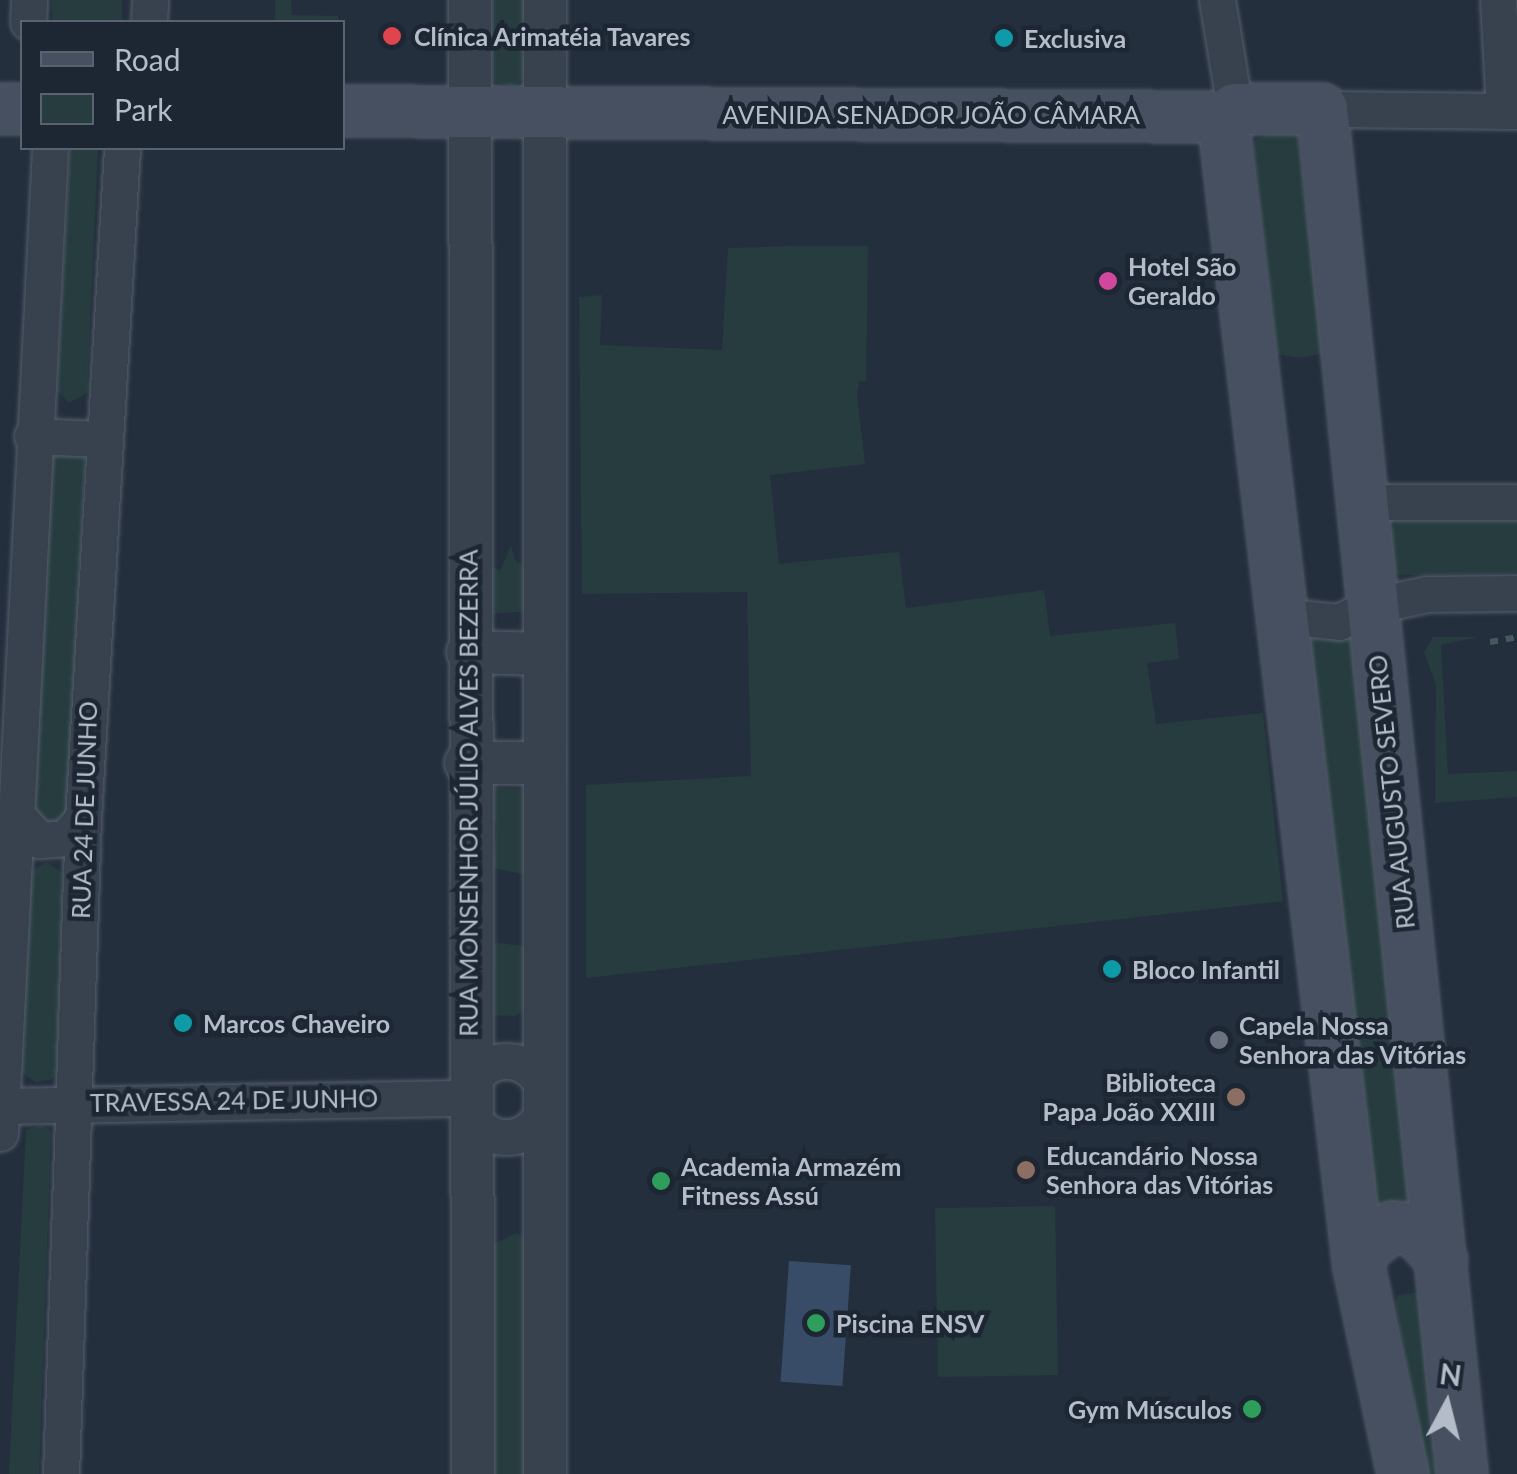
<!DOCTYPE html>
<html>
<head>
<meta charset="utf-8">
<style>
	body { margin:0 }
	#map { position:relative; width:1517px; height:1474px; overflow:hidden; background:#242f3e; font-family:Lato,sans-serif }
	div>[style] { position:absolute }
	.green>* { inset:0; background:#263c3f; transform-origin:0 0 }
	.water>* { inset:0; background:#394c67; transform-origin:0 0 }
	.path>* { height:6px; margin-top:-3px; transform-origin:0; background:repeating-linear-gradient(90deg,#44595c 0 8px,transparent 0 16px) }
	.roads { filter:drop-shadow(0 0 2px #565f6c) drop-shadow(0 0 2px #565f6c) }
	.minor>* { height:35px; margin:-17.5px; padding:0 17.5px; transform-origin:17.5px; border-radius:17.5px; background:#38414e }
	.minor>.ring { margin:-17.5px; padding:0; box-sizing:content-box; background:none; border:35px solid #38414e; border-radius:50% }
	.tertiary>* { height:42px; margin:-21px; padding:0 21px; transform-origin:21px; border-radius:21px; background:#38414e }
	.secondary>* { height:50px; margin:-25px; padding:0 25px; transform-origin:25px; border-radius:25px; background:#465061 }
	.dots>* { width:28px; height:28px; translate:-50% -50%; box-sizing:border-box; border:5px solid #1d2633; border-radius:50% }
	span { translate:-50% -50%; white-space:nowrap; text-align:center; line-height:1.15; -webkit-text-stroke:9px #1d2633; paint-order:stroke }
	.poi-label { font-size:25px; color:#b4bcc9; font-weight:700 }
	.left { translate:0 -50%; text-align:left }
	.right { translate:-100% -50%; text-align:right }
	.street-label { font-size:25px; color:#b4bcc9 }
	.legend { position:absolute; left:20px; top:20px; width:325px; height:130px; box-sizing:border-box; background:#1d2633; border:2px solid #59626f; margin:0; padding:12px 18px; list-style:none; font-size:30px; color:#b4bcc9 }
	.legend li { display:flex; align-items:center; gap:20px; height:50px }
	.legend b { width:50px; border:2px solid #59626f }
	.north { position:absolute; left:1397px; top:1354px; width:100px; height:100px; -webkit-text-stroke:8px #1d2633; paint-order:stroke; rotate:7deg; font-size:28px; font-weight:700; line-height:40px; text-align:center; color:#b4bcc9 }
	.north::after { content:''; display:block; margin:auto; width:35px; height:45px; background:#b4bcc9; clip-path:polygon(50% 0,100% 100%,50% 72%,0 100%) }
</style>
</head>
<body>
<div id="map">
	<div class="green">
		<div style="left:52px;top:0;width:70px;height:22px"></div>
		<div style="clip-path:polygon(275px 0,291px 0,292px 15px,338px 16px,338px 22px,275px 22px)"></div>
		<div style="clip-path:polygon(488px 0,527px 0,524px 78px,513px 86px,490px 81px)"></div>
		<div style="clip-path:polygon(1275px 131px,1298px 135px,1323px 354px,1298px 358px,1277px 354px,1253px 141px)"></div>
		<div style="clip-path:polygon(70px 148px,98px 148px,87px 393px,69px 403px,57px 391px)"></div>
		<div style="clip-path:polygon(792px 246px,868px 246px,866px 381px,859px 382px,857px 396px,865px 464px,770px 475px,779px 564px,899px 552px,906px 608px,1044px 590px,1050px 636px,1175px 623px,1179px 659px,1147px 663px,1156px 724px,1263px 713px,1283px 901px,586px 978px,586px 785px,751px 776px,747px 592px,582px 594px,579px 297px,602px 295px,600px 345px,722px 350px,728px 248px)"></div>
		<div style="clip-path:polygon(52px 454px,85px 456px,68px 818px,50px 829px,33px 816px)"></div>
		<div style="clip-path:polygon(1397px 521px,1517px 521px,1517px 573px,1398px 575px,1389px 567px,1390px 532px)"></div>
		<div style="clip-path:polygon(511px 545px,515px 560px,536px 576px,527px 611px,493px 614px,483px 610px,478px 558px,500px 571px)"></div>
		<div style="clip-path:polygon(1351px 628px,1412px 1205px,1396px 1213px,1373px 1206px,1307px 630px)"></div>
		<div style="clip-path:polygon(1433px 637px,1478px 637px,1441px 645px,1448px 774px,1517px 771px,1517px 797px,1435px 803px,1436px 685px,1424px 652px)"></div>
		<div style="clip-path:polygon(491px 788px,524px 789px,528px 875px,493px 868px,497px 823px,491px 822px)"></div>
		<div style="clip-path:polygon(47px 862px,63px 873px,57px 1072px,51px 1080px,35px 1082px,21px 1072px,29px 872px)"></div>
		<div style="clip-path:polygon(496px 943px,528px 946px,527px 1009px,515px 1016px,491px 1015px,479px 956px,495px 961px,490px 950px)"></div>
		<div style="clip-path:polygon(42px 1125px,51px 1131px,39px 1474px,9px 1474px,26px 1130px)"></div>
		<div style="left:1055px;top:1206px;width:169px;height:120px;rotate:89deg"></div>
		<div style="clip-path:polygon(516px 1233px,530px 1240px,529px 1474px,490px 1474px,492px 1245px)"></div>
		<div style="clip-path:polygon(1422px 1292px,1444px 1474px,1428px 1474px,1395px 1302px,1398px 1295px)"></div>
	</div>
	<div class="water">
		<div style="left:789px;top:1261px;width:62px;height:121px;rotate:4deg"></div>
	</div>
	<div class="path">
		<div style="left:1490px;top:642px;width:27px;rotate:-10deg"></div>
	</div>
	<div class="roads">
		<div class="minor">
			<div style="left:1217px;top:0;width:110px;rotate:80.6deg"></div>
			<div style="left:1498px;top:0;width:111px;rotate:86.9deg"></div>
			<div style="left:28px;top:22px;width:22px;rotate:-87deg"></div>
			<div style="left:149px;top:22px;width:22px;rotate:-87deg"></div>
			<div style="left:1322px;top:109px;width:195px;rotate:0.6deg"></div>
			<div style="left:32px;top:436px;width:69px;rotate:2.5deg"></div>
			<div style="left:1360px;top:502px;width:157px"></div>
			<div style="left:1281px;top:616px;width:58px;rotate:5.9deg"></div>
			<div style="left:1339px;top:622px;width:36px;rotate:-27deg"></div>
			<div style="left:1371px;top:606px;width:57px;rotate:-12.1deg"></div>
			<div style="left:1427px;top:594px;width:90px;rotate:-0.6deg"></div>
			<div style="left:14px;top:812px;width:38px;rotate:48deg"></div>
			<div style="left:39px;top:840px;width:26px;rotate:-4deg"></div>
			<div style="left:65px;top:838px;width:26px;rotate:-47deg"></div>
			<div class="ring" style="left:468px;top:1061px;width:41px;height:41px"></div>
			<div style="left:0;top:1106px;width:467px;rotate:-1deg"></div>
			<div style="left:0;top:1133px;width:986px;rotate:-87.09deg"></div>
			<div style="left:61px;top:1474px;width:655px;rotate:-88.08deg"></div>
			<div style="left:83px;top:819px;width:672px;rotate:-86.67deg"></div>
		</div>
		<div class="tertiary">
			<div style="left:470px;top:0;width:1474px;rotate:89.88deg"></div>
			<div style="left:545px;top:0;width:1474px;rotate:90deg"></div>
			<div style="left:468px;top:652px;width:76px;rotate:1.5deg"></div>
			<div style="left:466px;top:763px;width:79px"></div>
		</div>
		<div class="secondary">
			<div style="left:0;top:109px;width:22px"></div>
			<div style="left:342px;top:111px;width:881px;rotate:0.39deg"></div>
			<div style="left:1223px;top:117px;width:14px;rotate:-34deg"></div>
			<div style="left:1235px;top:109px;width:87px"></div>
			<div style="left:1322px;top:109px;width:1372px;rotate:84.14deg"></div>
			<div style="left:1223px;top:117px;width:1158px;rotate:83.26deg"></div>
			<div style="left:1359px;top:1267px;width:212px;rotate:78deg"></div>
			<div style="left:1359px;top:1267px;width:20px;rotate:-75deg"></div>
			<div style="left:1364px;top:1248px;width:36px;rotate:-36deg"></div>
			<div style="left:1393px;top:1227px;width:20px;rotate:6deg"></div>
			<div style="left:1413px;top:1229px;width:42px;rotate:46.9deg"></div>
		</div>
	</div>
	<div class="dots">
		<div style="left:392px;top:36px;background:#e0444e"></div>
		<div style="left:1004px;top:38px;background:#0f9aa8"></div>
		<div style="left:1108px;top:281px;background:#d1479c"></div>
		<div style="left:1112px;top:969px;background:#0f9aa8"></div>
		<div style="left:183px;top:1023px;background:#0f9aa8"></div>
		<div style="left:1219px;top:1040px;background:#6b7280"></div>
		<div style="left:1236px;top:1097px;background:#8d6e63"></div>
		<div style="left:1026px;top:1170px;background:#8d6e63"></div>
		<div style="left:661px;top:1181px;background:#2e9e5b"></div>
		<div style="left:816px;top:1323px;background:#2e9e5b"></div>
		<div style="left:1252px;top:1409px;background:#2e9e5b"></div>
	</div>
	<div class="poi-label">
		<span class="left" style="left:414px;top:36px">Clínica Arimatéia Tavares</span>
		<span class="left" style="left:1024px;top:38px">Exclusiva</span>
		<span class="left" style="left:1128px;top:281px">Hotel São<br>Geraldo</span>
		<span class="left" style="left:1132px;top:969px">Bloco Infantil</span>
		<span class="left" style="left:203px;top:1023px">Marcos Chaveiro</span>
		<span class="left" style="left:1239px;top:1040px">Capela Nossa<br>Senhora das Vitórias</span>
		<span class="right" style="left:1216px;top:1097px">Biblioteca<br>Papa João XXIII</span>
		<span class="left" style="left:1046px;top:1170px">Educandário Nossa<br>Senhora das Vitórias</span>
		<span class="left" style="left:681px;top:1181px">Academia Armazém<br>Fitness Assú</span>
		<span class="left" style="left:836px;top:1323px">Piscina ENSV</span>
		<span class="right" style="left:1232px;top:1409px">Gym Músculos</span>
	</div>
	<div class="street-label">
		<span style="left:931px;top:114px">AVENIDA SENADOR JOÃO CÂMARA</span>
		<span style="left:1391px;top:792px;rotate:-96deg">RUA AUGUSTO SEVERO</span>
		<span style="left:468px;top:793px;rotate:-90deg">RUA MONSENHOR JÚLIO ALVES BEZERRA</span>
		<span style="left:84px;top:810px;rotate:-88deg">RUA 24 DE JUNHO</span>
		<span style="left:234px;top:1100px;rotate:-1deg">TRAVESSA 24 DE JUNHO</span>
	</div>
	<ul class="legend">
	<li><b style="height:12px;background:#465061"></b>Road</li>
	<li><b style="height:28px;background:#263c3f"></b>Park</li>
	</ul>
	<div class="north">N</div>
</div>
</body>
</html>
